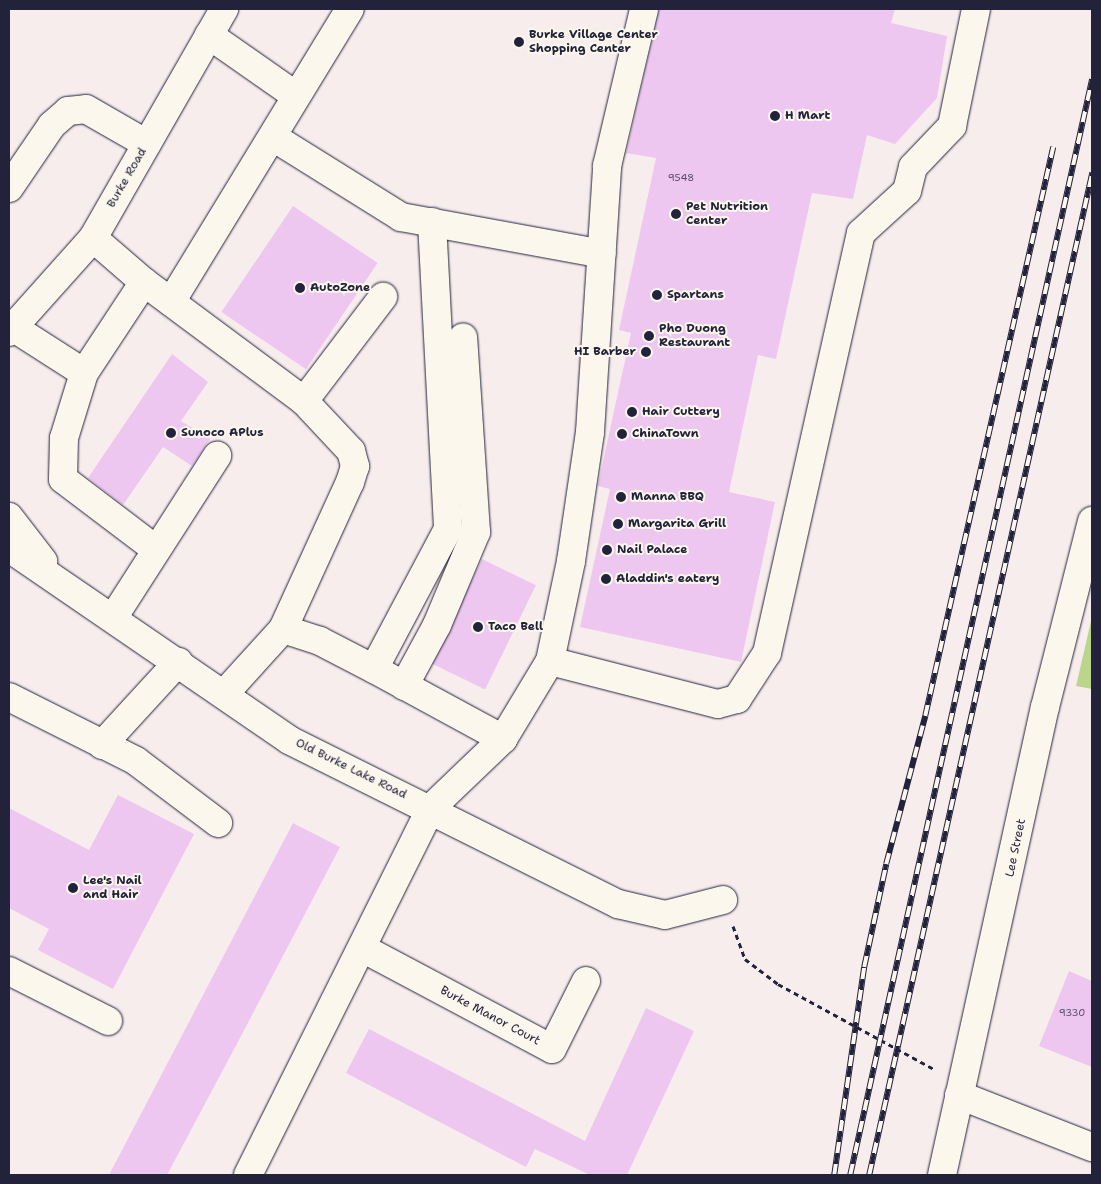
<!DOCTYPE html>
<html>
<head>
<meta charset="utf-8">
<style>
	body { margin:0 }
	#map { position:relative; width:1101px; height:1184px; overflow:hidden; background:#f8eded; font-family:"Shantell Sans",sans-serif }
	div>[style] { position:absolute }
	.green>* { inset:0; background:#bcd58c }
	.building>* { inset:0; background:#edc7f0; transform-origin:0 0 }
	.path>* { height:3px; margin-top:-1.5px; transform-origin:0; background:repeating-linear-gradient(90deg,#22223b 0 5px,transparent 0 9px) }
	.roads { filter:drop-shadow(0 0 1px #22223b) drop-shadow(0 0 1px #22223b) }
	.minor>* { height:28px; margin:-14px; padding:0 14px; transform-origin:14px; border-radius:14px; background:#fbf7ec }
	.rail>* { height:5.5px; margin-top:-2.75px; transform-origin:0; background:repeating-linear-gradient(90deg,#fbf7ec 0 11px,#22223b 0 22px); box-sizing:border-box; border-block:1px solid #22223b }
	.dots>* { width:14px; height:14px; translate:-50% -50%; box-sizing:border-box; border:2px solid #fbf7ec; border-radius:50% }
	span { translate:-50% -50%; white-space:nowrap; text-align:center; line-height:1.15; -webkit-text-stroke:4px #fbf7ec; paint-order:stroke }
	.number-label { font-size:10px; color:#554b68 }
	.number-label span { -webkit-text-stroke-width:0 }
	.poi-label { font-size:12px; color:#22223b; font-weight:700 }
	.left { translate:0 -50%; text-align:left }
	.right { translate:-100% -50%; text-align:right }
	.street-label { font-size:12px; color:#22223b }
	.frame { position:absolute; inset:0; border:10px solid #22223b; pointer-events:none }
</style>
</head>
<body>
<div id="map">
	<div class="green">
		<div style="clip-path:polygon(1092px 617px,1092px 689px,1076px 686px)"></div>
	</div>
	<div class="building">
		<div style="clip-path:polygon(659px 9px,895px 9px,891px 23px,947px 36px,937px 98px,895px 144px,867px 135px,853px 199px,812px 193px,776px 359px,758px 355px,729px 492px,775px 502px,741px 662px,580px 627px,610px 489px,598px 486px,599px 480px,631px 333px,619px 330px,656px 158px,626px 153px)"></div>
		<div style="left:293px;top:206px;width:102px;height:128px;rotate:34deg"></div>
		<div style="clip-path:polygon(172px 354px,208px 382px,181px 421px,210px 439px,192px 466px,163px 447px,123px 505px,88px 478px)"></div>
		<div style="left:482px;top:559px;width:60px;height:116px;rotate:26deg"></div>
		<div style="clip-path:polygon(118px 795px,194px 834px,113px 989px,38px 950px,49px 929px,9px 908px,9px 808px,89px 850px)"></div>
		<div style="clip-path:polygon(293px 823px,340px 847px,240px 1038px,167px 1175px,109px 1175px)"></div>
		<div style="clip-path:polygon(1069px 971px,1092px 981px,1092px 1067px,1039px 1046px)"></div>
		<div style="clip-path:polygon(646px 1008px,694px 1031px,627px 1175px,590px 1175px,535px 1149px,526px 1167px,346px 1073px,369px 1029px,585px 1141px)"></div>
	</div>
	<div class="path">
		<div style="left:733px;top:926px;width:35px;rotate:70deg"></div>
		<div style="left:745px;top:959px;width:41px;rotate:37.1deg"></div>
		<div style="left:778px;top:984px;width:178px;rotate:28.6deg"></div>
	</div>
	<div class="roads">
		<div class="minor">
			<div style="left:209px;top:35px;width:106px;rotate:35deg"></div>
			<div style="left:273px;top:137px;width:151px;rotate:32deg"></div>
			<div style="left:401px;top:217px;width:204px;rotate:10.4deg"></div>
			<div style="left:9px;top:188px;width:76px;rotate:-55.7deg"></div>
			<div style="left:52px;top:125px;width:21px;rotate:-41deg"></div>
			<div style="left:68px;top:111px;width:18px;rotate:-6deg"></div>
			<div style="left:86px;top:109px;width:70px;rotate:29.8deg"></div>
			<div style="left:432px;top:222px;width:307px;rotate:87deg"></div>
			<div style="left:448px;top:529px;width:158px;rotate:117.9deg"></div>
			<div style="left:374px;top:669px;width:147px;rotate:28.5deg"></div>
			<div style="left:93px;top:238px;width:67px;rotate:40.8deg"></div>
			<div style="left:144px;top:282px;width:199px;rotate:36.6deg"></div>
			<div style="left:304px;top:401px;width:69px;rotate:46.8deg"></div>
			<div style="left:351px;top:451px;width:16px;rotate:75deg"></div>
			<div style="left:355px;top:466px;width:17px;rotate:107deg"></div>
			<div style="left:350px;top:482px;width:162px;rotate:114.5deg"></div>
			<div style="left:144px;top:282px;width:109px;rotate:123.4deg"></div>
			<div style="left:84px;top:373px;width:68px;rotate:107.1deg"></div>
			<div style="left:64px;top:438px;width:41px;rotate:91.4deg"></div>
			<div style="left:63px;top:479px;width:114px;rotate:37.2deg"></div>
			<div style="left:171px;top:302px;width:343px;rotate:-58.6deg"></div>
			<div style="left:14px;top:328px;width:83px;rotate:32.7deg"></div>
			<div style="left:9px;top:332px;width:126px;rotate:-48.2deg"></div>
			<div style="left:93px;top:238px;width:264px;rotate:-60.2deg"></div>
			<div style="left:304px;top:401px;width:131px;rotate:-52.8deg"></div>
			<div style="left:9px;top:517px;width:56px;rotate:52.3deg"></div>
			<div style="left:9px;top:548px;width:340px;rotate:34.4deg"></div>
			<div style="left:289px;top:740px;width:368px;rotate:26.5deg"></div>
			<div style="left:618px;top:904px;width:48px;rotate:13.2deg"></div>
			<div style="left:665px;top:915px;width:60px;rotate:-14.5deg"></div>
			<div style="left:113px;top:618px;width:193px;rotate:-57.3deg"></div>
			<div style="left:550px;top:661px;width:173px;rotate:14.4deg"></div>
			<div style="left:718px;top:704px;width:20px;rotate:-15deg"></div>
			<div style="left:737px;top:699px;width:55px;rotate:-56.9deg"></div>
			<div style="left:767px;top:653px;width:430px;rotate:-77.4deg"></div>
			<div style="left:861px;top:233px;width:62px;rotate:-42.4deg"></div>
			<div style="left:907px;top:191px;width:25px;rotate:-76deg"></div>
			<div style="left:913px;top:167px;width:57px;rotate:-46.4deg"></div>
			<div style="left:952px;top:126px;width:119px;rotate:-78.4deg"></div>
			<div style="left:404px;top:686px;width:69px;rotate:-61.6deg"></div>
			<div style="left:437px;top:625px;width:101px;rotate:-67.2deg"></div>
			<div style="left:476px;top:532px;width:195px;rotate:-93.8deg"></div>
			<div style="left:224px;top:694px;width:88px;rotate:-47.8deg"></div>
			<div style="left:283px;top:629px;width:39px;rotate:18deg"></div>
			<div style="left:320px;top:641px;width:61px;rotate:27.4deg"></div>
			<div style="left:9px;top:697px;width:142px;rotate:26.7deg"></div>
			<div style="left:136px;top:761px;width:103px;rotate:37.1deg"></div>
			<div style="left:102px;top:745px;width:113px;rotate:-47.5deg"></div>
			<div style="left:362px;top:948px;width:215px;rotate:28deg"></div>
			<div style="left:552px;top:1049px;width:76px;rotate:-63.4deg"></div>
			<div style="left:9px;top:971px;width:111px;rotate:26.8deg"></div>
			<div style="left:959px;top:1095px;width:143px;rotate:21.4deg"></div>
			<div style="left:248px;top:1175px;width:410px;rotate:-63.5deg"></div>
			<div style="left:431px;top:808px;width:100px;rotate:-43.8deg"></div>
			<div style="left:503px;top:739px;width:91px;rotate:-58.9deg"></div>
			<div style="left:550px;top:661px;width:102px;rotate:-78.1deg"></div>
			<div style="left:571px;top:561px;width:130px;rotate:-81.6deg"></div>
			<div style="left:590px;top:432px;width:267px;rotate:-86.3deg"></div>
			<div style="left:607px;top:166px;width:161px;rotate:-76.7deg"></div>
			<div style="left:942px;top:1175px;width:479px;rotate:-77.6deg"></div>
			<div style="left:1045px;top:707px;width:192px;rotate:-75.8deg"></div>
		</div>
	</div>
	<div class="rail">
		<div style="left:834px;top:1175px;width:210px;rotate:-81.8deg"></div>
		<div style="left:864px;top:967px;width:105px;rotate:-77.9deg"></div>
		<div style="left:886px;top:864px;width:153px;rotate:-75.2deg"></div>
		<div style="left:925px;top:716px;width:583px;rotate:-77.32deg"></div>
		<div style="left:850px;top:1175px;width:1122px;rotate:-77.55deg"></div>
		<div style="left:869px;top:1175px;width:1027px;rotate:-77.45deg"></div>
	</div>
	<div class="dots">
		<div style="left:519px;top:42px;background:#22223b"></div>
		<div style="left:775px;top:116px;background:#22223b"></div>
		<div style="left:676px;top:214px;background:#22223b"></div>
		<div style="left:300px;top:288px;background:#22223b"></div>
		<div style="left:657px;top:295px;background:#22223b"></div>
		<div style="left:649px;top:336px;background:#22223b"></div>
		<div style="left:646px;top:352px;background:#22223b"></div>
		<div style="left:632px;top:412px;background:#22223b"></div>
		<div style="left:171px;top:433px;background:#22223b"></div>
		<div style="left:622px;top:434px;background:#22223b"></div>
		<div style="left:621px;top:497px;background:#22223b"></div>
		<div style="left:618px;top:524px;background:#22223b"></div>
		<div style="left:607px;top:550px;background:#22223b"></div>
		<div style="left:606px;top:579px;background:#22223b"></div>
		<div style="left:478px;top:627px;background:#22223b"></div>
		<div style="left:73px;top:888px;background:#22223b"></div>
	</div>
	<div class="number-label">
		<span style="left:681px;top:178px">9548</span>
		<span style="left:1072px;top:1013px">9330</span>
	</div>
	<div class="poi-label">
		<span class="left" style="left:529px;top:42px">Burke Village Center<br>Shopping Center</span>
		<span class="left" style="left:785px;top:116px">H Mart</span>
		<span class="left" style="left:686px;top:214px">Pet Nutrition<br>Center</span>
		<span class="left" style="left:310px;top:288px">AutoZone</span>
		<span class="left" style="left:667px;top:295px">Spartans</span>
		<span class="left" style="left:659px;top:336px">Pho Duong<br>Restaurant</span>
		<span class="right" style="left:636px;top:352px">HI Barber</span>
		<span class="left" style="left:642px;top:412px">Hair Cuttery</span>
		<span class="left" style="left:181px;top:433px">Sunoco APlus</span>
		<span class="left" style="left:632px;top:434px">ChinaTown</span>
		<span class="left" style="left:631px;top:497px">Manna BBQ</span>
		<span class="left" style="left:628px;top:524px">Margarita Grill</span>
		<span class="left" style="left:617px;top:550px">Nail Palace</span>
		<span class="left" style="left:616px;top:579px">Aladdin's eatery</span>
		<span class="left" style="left:488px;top:627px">Taco Bell</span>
		<span class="left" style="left:83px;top:888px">Lee's Nail<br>and Hair</span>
	</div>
	<div class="street-label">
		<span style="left:127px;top:178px;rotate:-60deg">Burke Road</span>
		<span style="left:351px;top:769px;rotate:26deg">Old Burke Lake Road</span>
		<span style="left:1016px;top:848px;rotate:-78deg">Lee Street</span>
		<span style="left:490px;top:1016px;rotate:28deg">Burke Manor Court</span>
	</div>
	<div class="frame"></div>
</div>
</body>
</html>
